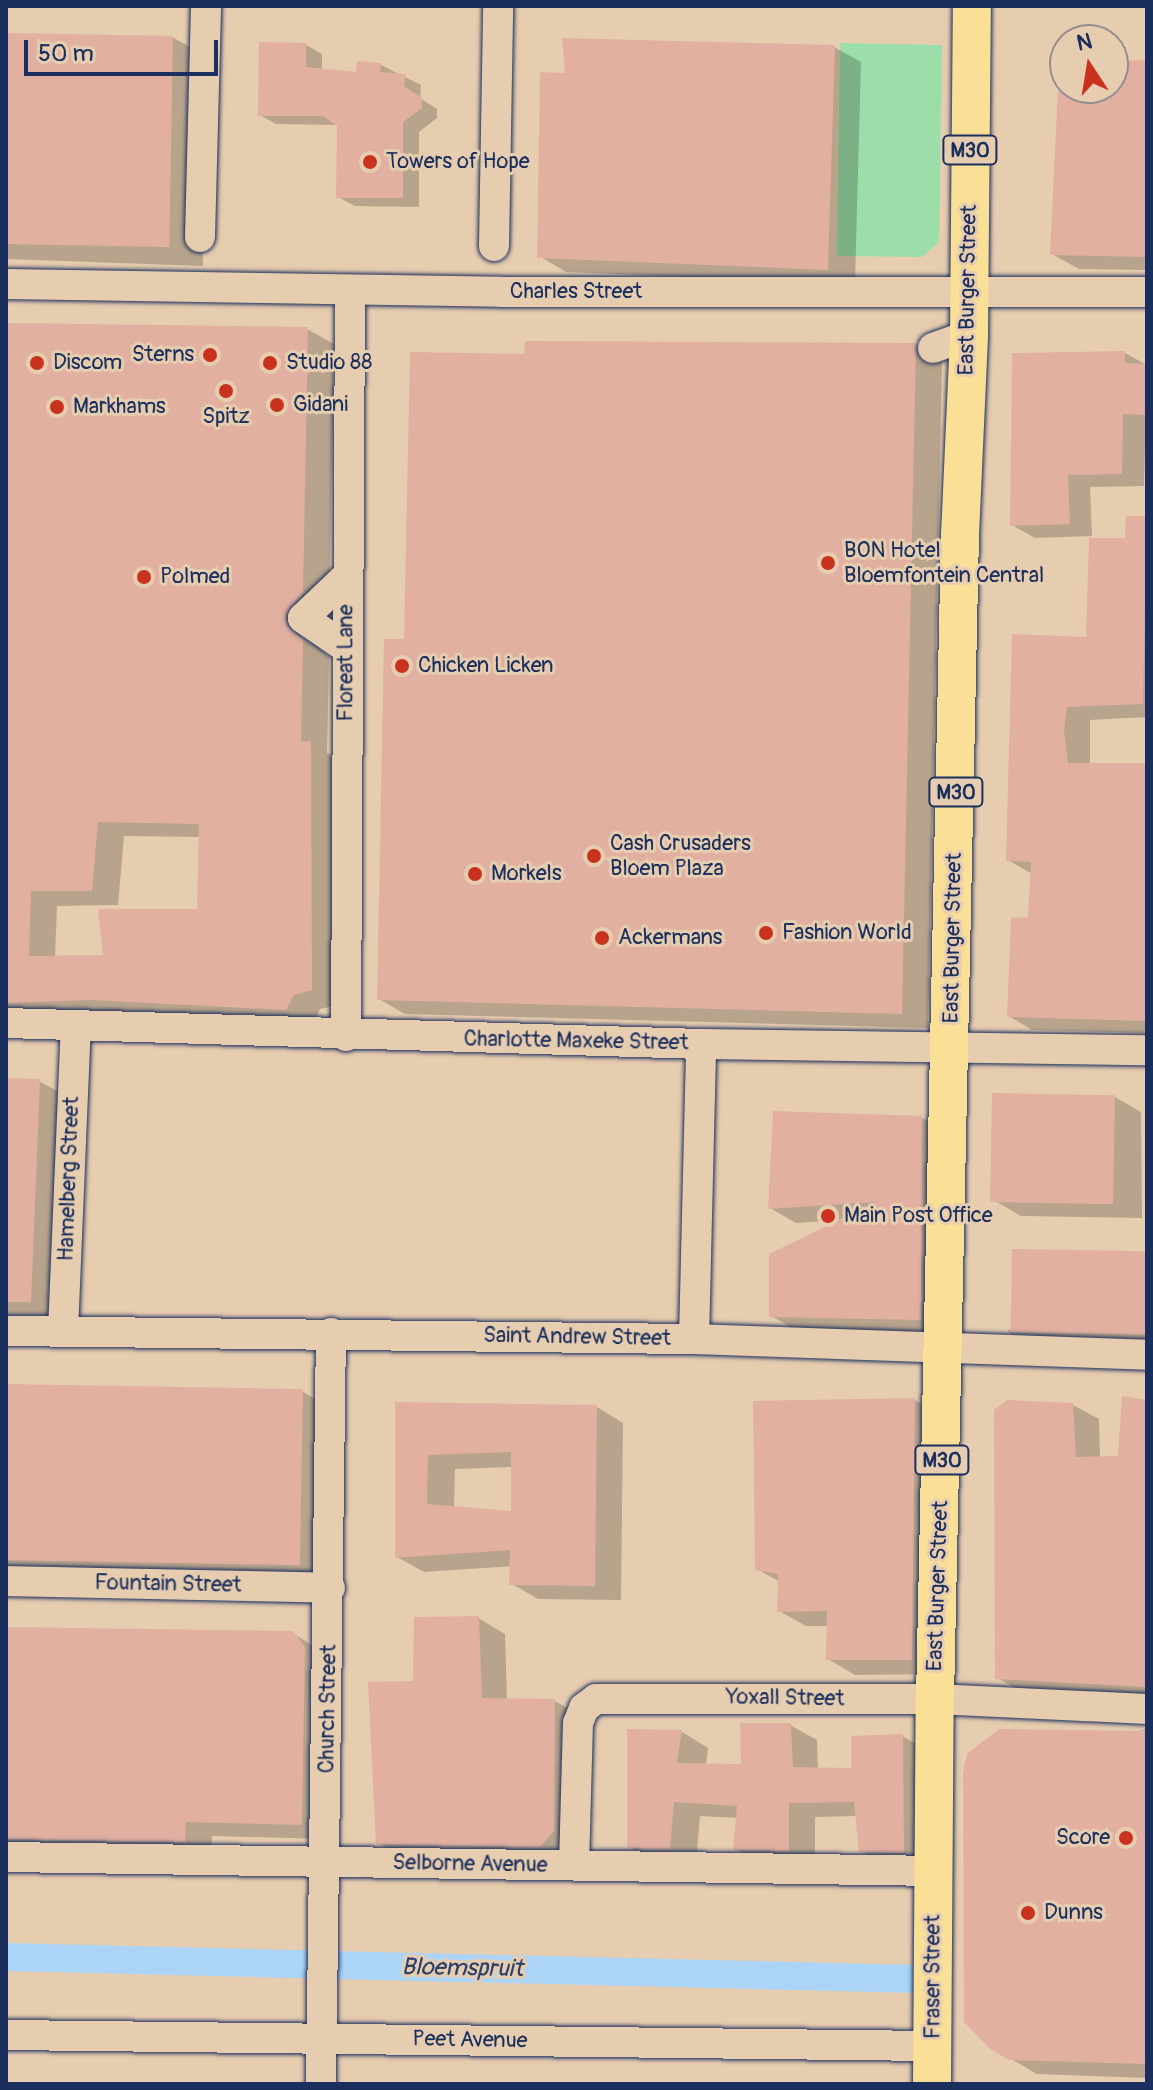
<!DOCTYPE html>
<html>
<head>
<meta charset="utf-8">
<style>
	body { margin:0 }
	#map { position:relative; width:1153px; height:2090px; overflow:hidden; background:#e7cdaf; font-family:Pangolin,sans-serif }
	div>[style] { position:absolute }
	.green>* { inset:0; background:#9bdeaa }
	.shadow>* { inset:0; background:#0003 }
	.canal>* { height:28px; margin:-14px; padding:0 14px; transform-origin:14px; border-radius:14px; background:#abd4f6 }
	.building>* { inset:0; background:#e1b0a1; transform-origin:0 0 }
	.roads { filter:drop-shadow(0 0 2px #1b2f5e) drop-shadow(0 0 2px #1b2f5e) }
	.minor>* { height:30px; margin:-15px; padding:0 15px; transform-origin:15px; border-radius:15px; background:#e7cdaf }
	.major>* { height:38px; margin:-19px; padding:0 19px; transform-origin:19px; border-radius:19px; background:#fadf96 }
	.dots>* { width:22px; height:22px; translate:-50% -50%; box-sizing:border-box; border:4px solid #e7cdaf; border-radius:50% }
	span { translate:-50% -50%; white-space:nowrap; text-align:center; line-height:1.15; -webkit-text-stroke:6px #e7cdaf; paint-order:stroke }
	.shield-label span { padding:2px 6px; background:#e7cdaf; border:2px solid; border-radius:6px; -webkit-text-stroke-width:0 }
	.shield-label { font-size:20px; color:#1b2f5e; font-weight:700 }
	.poi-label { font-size:22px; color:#1b2f5e }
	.left { translate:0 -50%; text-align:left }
	.right { translate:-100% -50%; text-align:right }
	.street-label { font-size:22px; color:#1b2f5e }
	.water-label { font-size:24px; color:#29406d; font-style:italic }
	.frame { position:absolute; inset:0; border:8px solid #1b2f5e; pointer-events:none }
	.north { position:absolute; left:1049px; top:24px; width:80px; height:80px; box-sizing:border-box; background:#e7cdaf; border:2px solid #958e8f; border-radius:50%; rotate:348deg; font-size:22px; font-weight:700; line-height:32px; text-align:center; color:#1b2f5e }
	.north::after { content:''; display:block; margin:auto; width:28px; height:36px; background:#c8321e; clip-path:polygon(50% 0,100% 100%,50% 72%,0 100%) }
	.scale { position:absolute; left:24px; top:40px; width:194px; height:36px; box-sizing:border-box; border:4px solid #1b2f5e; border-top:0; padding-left:10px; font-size:24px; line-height:28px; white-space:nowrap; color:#1b2f5e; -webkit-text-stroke:6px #e7cdaf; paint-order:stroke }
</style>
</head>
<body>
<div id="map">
	<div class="green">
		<div style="clip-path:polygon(840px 43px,942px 45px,939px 242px,922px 257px,837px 256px)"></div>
	</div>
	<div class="shadow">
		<div style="clip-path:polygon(6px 35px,172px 37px,199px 52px,203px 266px,6px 259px)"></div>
		<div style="clip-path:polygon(306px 45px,322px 54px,322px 71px,358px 74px,381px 65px,421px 85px,420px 98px,437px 109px,437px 118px,419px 132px,419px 207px,355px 206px,338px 197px,339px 125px,276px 124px,260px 115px)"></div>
		<div style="clip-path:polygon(834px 47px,861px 62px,855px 284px,566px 272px,539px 256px,567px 75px)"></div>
		<div style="clip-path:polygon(1147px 62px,1147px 270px,1079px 269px,1052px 254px,1061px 63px,1065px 88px,1113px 88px,1113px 63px)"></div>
		<div style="clip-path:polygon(evenodd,6px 325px,307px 329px,334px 344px,329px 608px,313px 642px,329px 657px,327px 753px,337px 759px,338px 1005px,320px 1009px,313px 1024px,6px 1014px,6px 325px,124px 836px,201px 837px,199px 911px,105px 957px,55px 958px,57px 906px,118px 905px,124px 836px)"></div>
		<div style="clip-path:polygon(916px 345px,942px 360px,928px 1028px,405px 1014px,379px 999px,406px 641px,526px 356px)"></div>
		<div style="clip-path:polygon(1125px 353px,1147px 365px,1144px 486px,1090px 487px,1092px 536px,1035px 538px,1012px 525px)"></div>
		<div style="clip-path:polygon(1128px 518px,1147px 518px,1147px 717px,1090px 720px,1090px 765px,1147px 765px,1147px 1033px,1032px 1030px,1009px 1016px,1030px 919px,1032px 874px,1008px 860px,1127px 540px)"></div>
		<div style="clip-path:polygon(6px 1080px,39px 1081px,66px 1096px,57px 1316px,6px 1316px)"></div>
		<div style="clip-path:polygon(1115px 1097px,1141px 1112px,1142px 1218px,1021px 1216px,995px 1201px)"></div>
		<div style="clip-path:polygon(922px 1118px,948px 1133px,947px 1334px,798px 1331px,771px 1316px,843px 1220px,796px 1223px,770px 1208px)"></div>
		<div style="clip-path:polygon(1147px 1253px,1147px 1351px,1032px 1345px,1007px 1331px)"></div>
		<div style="clip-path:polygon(6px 1386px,303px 1392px,329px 1407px,328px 1582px,6px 1572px)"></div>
		<div style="clip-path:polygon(915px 1400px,942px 1416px,938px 1674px,855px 1675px,828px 1659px,829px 1626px,806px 1626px,779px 1611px,780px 1582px,757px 1569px)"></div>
		<div style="clip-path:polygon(1147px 1401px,1147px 1699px,1023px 1692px,997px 1678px,1073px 1405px,1099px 1419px,1100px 1458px,1120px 1457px)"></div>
		<div style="clip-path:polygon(evenodd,397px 1404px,597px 1407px,623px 1423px,621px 1600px,538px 1599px,512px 1584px,512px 1566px,424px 1572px,397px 1557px,397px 1404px,513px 1467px,513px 1513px,454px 1508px,455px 1469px,513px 1467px)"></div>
		<div style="clip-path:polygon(478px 1618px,505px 1634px,507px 1700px,555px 1701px,582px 1717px,567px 1861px,405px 1858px,378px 1843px,415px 1683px)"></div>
		<div style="clip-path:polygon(6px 1632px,292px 1633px,319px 1649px,328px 1839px,212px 1836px,211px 1856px,6px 1855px)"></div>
		<div style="clip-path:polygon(790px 1725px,817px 1740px,818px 1769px,853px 1770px,902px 1736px,929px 1751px,930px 1867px,887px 1866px,861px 1851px,857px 1816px,815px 1817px,815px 1865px,762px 1864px,735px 1849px,738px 1818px,700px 1816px,696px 1863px,656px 1863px,629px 1847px,682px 1732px,708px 1748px,706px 1765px,743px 1766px)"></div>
		<div style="clip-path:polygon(1147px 1729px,1147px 2078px,1037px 2074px,992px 2048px,966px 2021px,965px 1774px)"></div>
	</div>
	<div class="canal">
		<div style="left:6px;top:1957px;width:912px;rotate:1.38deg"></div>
	</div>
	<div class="building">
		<div style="left:6px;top:33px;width:167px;height:211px;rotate:1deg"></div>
		<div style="clip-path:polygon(562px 38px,835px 45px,828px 270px,537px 258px,540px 72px,565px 73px)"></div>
		<div style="clip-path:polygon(259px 42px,306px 43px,306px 67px,356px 72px,357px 61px,381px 63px,380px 72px,406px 74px,404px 86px,422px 98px,422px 108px,403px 122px,403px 198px,336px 198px,337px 126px,323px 116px,258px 116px)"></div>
		<div style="clip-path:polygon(1147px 60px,1147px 257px,1050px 255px,1058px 88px,1113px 88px,1113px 61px)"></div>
		<div style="clip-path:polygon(evenodd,6px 323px,308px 327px,303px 593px,285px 615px,287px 625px,303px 640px,301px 742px,311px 741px,312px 990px,294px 995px,286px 1010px,91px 1000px,6px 1003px,6px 323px,98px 822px,199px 824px,197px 909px,98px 909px,103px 955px,29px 956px,31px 891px,92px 891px,98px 822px)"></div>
		<div style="clip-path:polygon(525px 341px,916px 343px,902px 1014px,377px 1000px,384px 639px,404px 639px,410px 352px,524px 354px)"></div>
		<div style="clip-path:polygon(1125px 351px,1125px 363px,1147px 364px,1147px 415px,1123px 414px,1122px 474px,1068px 475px,1070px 524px,1010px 526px,1012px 353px)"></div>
		<div style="clip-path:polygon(1126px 516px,1147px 516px,1143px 704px,1067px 707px,1064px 731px,1068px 763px,1147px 763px,1147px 1021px,1007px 1017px,1011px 918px,1028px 917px,1031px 862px,1006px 861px,1012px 634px,1086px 637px,1089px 538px,1125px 538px)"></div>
		<div style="clip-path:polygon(6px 1078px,40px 1079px,31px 1302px,6px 1302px)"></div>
		<div style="left:992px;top:1093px;width:123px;height:109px;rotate:1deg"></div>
		<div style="clip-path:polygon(773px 1111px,922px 1116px,921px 1320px,769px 1317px,769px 1254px,875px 1202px,768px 1209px)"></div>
		<div style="left:1012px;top:1249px;width:135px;height:83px;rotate:1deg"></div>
		<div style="left:6px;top:1384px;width:297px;height:176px;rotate:1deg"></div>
		<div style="clip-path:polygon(1122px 1396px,1147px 1400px,1147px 1687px,995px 1679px,994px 1410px,1007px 1400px,1073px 1403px,1076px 1457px,1118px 1456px)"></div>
		<div style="clip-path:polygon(915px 1398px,912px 1660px,826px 1660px,827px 1611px,777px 1612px,778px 1574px,755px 1570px,753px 1401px)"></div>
		<div style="clip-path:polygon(evenodd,395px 1402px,597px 1405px,595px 1586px,509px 1585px,510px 1550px,395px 1558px,395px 1402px,511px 1452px,511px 1511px,427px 1504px,428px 1455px,511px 1452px)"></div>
		<div style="clip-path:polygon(479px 1616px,482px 1698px,555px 1699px,554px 1831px,540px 1847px,376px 1844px,368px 1682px,413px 1681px,414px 1617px)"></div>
		<div style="clip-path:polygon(6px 1627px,293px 1631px,305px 1647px,302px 1825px,186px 1822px,185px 1842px,6px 1839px)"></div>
		<div style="clip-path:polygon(740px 1723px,791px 1723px,793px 1767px,851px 1768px,851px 1736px,903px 1734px,904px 1853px,859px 1852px,854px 1802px,789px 1803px,789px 1851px,733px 1850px,737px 1806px,674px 1802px,670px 1849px,627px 1848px,627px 1729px,682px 1730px,677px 1763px,741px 1764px)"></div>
		<div style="clip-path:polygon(999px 1729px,1147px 1731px,1147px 2064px,1009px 2060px,990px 2049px,964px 2022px,963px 1773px,967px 1754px)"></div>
	</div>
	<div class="roads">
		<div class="minor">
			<div style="left:200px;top:237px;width:231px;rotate:-88.5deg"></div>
			<div style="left:494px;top:246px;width:240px;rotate:-89deg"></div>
			<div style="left:6px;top:284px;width:495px;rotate:0.9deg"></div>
			<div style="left:501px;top:292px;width:646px"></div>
			<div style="left:933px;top:348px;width:38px;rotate:-20deg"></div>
			<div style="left:345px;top:647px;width:51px;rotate:-145.4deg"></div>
			<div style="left:303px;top:618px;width:59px;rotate:-43.6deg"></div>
			<div style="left:6px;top:1023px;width:695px;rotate:1.73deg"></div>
			<div style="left:701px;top:1044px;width:446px;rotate:0.8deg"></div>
			<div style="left:346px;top:1036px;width:745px;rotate:-89.69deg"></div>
			<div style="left:6px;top:1331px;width:688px;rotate:0.67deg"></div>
			<div style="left:694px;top:1339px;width:453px;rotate:2deg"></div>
			<div style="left:63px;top:1332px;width:306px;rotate:-87.6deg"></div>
			<div style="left:694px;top:1339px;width:295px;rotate:-88.6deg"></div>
			<div style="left:6px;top:1581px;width:324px;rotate:1.2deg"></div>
			<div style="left:6px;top:1857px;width:928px;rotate:0.86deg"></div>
			<div style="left:574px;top:1865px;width:142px;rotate:-88.4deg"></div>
			<div style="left:578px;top:1723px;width:16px;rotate:-68deg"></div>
			<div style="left:584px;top:1708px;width:15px;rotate:-37deg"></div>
			<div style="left:596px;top:1699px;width:339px"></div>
			<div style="left:935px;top:1699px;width:212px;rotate:2.7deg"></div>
			<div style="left:6px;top:2035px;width:927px;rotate:0.68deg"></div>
			<div style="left:321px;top:2084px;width:751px;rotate:-89.24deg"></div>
		</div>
		<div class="major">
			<div style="left:932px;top:2084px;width:385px;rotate:-89.6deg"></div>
			<div style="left:935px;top:1699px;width:1164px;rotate:-88.77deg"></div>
			<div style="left:960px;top:535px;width:200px;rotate:-87.4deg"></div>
			<div style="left:969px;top:335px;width:329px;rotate:-89.5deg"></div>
		</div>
	</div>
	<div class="dots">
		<div style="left:370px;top:162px;background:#c8321e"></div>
		<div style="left:210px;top:355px;background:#c8321e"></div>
		<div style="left:37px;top:363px;background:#c8321e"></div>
		<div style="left:270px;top:363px;background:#c8321e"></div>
		<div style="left:226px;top:391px;background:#c8321e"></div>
		<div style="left:277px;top:405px;background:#c8321e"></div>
		<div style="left:57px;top:407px;background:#c8321e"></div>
		<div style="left:828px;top:563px;background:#c8321e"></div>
		<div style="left:144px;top:577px;background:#c8321e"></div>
		<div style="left:402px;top:666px;background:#c8321e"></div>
		<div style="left:594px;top:856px;background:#c8321e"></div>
		<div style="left:475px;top:874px;background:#c8321e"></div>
		<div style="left:766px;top:933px;background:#c8321e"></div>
		<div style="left:602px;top:938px;background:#c8321e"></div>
		<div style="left:828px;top:1216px;background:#c8321e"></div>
		<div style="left:1126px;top:1838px;background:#c8321e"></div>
		<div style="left:1028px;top:1913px;background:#c8321e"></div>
	</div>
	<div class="shield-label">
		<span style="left:970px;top:150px">M30</span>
		<span style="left:956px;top:792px">M30</span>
		<span style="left:942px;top:1460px">M30</span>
	</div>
	<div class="poi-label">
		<span class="left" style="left:386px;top:162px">Towers of Hope</span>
		<span class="right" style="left:194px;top:355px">Sterns</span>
		<span class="left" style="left:53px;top:363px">Discom</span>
		<span class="left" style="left:286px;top:363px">Studio 88</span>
		<span class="left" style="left:293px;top:405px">Gidani</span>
		<span class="left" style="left:73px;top:407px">Markhams</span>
		<span style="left:226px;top:417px">Spitz</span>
		<span class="left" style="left:844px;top:563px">BON Hotel<br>Bloemfontein Central</span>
		<span class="left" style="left:160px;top:577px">Polmed</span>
		<span class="left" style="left:418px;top:666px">Chicken Licken</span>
		<span class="left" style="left:610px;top:856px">Cash Crusaders<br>Bloem Plaza</span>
		<span class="left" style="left:491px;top:874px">Morkels</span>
		<span class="left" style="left:782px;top:933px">Fashion World</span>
		<span class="left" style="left:618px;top:938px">Ackermans</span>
		<span class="left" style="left:844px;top:1216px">Main Post Office</span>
		<span class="right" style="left:1110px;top:1838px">Score</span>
		<span class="left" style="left:1044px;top:1913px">Dunns</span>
	</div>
	<div class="street-label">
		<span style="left:968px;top:290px;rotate:-89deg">East Burger Street</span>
		<span style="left:576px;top:292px">Charles Street</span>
		<span style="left:346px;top:663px;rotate:-90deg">Floreat Lane</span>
		<span style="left:953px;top:938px;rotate:-89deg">East Burger Street</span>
		<span style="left:576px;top:1041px;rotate:1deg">Charlotte Maxeke Street</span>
		<span style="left:69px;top:1179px;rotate:-88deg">Hamelberg Street</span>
		<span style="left:577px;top:1337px;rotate:1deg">Saint Andrew Street</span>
		<span style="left:168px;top:1584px;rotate:1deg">Fountain Street</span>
		<span style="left:938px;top:1586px;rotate:-88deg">East Burger Street</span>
		<span style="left:785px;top:1698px;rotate:1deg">Yoxall Street</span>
		<span style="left:328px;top:1709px;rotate:-89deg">Church Street</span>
		<span style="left:470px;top:1864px;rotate:1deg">Selborne Avenue</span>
		<span style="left:933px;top:1977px;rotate:-90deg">Fraser Street</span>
		<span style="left:470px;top:2040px;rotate:1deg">Peet Avenue</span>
	</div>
	<div class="water-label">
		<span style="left:462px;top:1968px;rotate:1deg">Bloemspruit</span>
	</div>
	<div class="frame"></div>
	<div class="north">N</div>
	<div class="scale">50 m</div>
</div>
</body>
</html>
